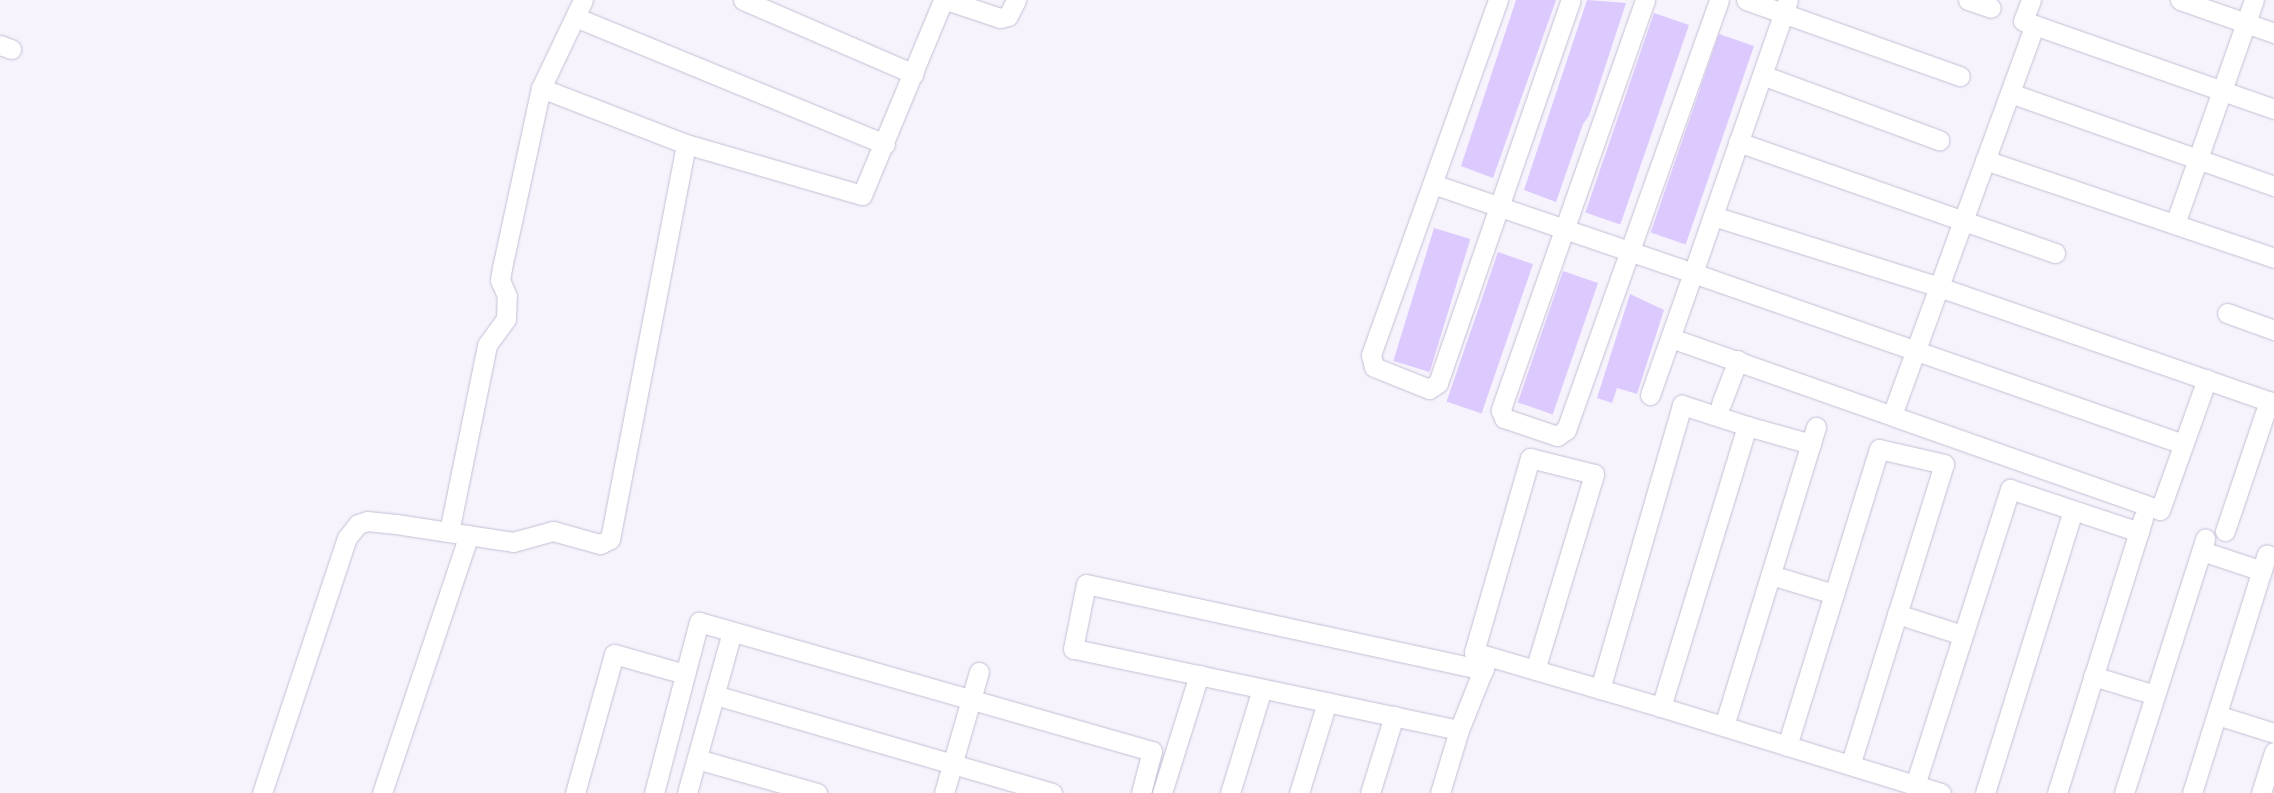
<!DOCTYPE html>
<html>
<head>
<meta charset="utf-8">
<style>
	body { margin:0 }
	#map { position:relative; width:2274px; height:793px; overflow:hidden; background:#f6f3fc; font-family:"PT Sans Narrow",sans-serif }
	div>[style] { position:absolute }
	.building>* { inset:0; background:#dcc9fe; transform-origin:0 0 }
	.roads { filter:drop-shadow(0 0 1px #c5bdd4) drop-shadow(0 0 1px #c5bdd4) }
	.minor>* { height:19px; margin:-9.5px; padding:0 9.5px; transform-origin:9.5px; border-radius:9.5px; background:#fff }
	span { translate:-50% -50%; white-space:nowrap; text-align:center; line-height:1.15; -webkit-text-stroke:4.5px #f6f3fc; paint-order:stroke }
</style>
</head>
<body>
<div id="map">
	<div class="building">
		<div style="clip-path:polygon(1516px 0,1556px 0,1493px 178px,1461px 166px)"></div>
		<div style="clip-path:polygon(1587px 0,1626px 3px,1589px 116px,1583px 124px,1556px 202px,1524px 190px)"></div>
		<div style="left:1654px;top:13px;width:37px;height:211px;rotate:19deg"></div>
		<div style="left:1719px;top:34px;width:37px;height:210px;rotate:19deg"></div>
		<div style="left:1434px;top:228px;width:38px;height:139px;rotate:17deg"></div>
		<div style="left:1498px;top:252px;width:37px;height:158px;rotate:19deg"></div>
		<div style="left:1563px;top:271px;width:37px;height:139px;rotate:19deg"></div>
		<div style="clip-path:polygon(1630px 294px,1664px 310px,1637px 394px,1617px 388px,1612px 403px,1597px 398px)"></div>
	</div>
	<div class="roads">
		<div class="minor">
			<div style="left:743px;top:0;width:186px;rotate:23.4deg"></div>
			<div style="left:946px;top:0;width:57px;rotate:18.4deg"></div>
			<div style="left:1000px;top:18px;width:8px;rotate:-14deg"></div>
			<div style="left:1008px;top:16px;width:18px;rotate:-63deg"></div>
			<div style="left:1498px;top:0;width:377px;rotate:109.7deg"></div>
			<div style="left:1371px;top:355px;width:12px;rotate:76deg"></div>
			<div style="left:1374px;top:367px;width:59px;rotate:21.8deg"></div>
			<div style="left:1429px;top:389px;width:11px;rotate:-34deg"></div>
			<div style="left:1438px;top:383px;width:405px;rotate:-70.9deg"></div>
			<div style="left:1645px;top:0;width:435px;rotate:109.4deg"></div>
			<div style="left:1501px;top:410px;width:9px;rotate:69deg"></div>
			<div style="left:1504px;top:418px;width:56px;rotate:18.8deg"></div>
			<div style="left:1557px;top:436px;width:11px;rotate:-34deg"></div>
			<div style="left:1566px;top:430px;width:456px;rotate:-70.4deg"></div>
			<div style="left:1746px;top:0;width:227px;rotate:19.6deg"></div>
			<div style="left:1968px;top:0;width:24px;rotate:19deg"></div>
			<div style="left:2031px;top:0;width:22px;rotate:111deg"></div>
			<div style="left:2023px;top:21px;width:266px;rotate:19.3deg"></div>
			<div style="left:2180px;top:0;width:100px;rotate:19.3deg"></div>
			<div style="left:575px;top:17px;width:335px;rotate:22.3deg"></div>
			<div style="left:0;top:45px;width:12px;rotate:20deg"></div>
			<div style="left:1762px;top:75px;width:189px;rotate:20.2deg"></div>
			<div style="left:541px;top:88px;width:155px;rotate:21.1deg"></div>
			<div style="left:686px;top:144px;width:183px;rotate:16.2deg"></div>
			<div style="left:862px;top:195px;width:211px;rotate:-67.4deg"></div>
			<div style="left:2010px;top:93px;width:280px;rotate:19.4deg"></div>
			<div style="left:1738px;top:142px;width:336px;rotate:19.3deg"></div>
			<div style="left:1985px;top:160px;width:305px;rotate:18.7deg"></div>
			<div style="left:1433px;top:184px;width:275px;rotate:18.9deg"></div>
			<div style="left:1693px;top:273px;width:289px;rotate:-70.8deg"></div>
			<div style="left:1713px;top:216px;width:237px;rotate:17.4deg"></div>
			<div style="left:1939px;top:287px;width:355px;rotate:19.1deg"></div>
			<div style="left:2175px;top:224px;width:238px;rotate:-70.6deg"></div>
			<div style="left:2227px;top:313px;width:50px;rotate:19.9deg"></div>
			<div style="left:1671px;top:338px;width:518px;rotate:19.38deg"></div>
			<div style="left:2160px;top:510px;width:139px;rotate:-70.3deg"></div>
			<div style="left:1650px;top:395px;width:129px;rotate:-70.6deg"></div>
			<div style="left:1693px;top:273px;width:519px;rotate:19.24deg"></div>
			<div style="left:1721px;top:404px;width:47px;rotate:-68.9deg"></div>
			<div style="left:1892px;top:415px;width:415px;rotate:-69.9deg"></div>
			<div style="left:1811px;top:444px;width:66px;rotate:-164.3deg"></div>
			<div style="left:1747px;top:426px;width:294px;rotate:107deg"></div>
			<div style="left:1661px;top:707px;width:293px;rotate:17.1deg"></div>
			<div style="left:2225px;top:531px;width:137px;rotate:-71.3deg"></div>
			<div style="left:449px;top:532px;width:191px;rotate:-78.5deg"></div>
			<div style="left:487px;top:345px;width:32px;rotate:-54deg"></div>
			<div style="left:506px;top:319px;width:23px;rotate:-88deg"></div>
			<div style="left:507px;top:296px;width:17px;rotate:-114deg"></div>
			<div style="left:500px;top:280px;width:12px;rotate:-81deg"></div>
			<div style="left:502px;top:268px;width:184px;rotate:-77.8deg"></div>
			<div style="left:541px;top:88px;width:98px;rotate:-64.5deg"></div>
			<div style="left:2202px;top:551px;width:63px;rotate:18.4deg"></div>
			<div style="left:1771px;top:575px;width:66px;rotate:16.8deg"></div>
			<div style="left:1897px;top:614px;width:68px;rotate:17.9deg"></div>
			<div style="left:1535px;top:670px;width:205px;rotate:-73.2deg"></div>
			<div style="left:1594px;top:474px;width:66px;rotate:-166deg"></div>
			<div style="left:1530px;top:458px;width:202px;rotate:106.1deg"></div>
			<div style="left:1474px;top:652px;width:131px;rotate:16.4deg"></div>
			<div style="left:1600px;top:689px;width:64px;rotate:16.4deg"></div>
			<div style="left:2093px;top:676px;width:65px;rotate:17deg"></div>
			<div style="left:1600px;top:689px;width:296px;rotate:-73.9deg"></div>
			<div style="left:1682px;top:405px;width:68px;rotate:17.9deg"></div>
			<div style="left:715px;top:695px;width:351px;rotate:16.2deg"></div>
			<div style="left:2217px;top:715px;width:60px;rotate:17.5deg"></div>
			<div style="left:1724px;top:726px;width:313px;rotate:-72.9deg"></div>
			<div style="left:1459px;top:730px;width:394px;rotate:-168.1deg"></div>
			<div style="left:1073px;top:649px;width:66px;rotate:-78.7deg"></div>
			<div style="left:1086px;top:584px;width:407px;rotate:12.2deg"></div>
			<div style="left:1787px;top:746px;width:311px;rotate:-72.8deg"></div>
			<div style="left:1879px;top:449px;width:67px;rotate:13deg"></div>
			<div style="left:1944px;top:464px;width:315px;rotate:107.3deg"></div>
			<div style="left:697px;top:759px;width:125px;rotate:15.8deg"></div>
			<div style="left:1915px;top:785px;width:311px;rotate:-72.2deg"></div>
			<div style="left:2010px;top:489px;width:136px;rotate:18.4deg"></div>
			<div style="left:262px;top:793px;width:269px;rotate:-71.6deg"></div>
			<div style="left:347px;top:538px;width:18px;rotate:-52deg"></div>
			<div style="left:358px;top:524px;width:9px;rotate:-18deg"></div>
			<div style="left:367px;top:521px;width:29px;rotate:6deg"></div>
			<div style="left:396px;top:524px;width:118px;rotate:8.7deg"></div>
			<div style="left:513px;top:542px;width:41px;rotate:-15.4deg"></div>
			<div style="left:553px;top:531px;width:49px;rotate:15.5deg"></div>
			<div style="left:600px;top:544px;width:11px;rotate:-27deg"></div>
			<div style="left:610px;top:539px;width:402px;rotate:-79.1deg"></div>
			<div style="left:382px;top:793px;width:272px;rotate:-71.4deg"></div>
			<div style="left:575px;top:793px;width:144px;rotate:-74.3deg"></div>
			<div style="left:614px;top:654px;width:74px;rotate:15.7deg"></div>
			<div style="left:654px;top:793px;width:177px;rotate:-75.3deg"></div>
			<div style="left:699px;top:622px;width:471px;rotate:15.9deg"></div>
			<div style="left:1152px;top:751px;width:43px;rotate:104.7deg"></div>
			<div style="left:687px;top:793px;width:167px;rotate:-74.4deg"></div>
			<div style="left:944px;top:793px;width:126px;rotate:-73.9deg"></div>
			<div style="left:1162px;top:793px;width:124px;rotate:-72.6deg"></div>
			<div style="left:1230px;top:793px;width:109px;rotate:-72.9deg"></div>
			<div style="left:1299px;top:793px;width:95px;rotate:-72.9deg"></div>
			<div style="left:1370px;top:793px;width:81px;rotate:-72.7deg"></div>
			<div style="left:1440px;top:793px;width:66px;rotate:-73.2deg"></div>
			<div style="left:1459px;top:730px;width:75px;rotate:-68.2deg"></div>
			<div style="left:1985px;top:793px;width:296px;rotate:-72.7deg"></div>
			<div style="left:2057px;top:793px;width:288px;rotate:-72.6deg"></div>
			<div style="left:2124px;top:793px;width:267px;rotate:-72.3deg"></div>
			<div style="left:2192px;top:793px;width:250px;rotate:-72.6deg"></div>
			<div style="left:2261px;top:793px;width:43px;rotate:-72.4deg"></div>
		</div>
	</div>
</div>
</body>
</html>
